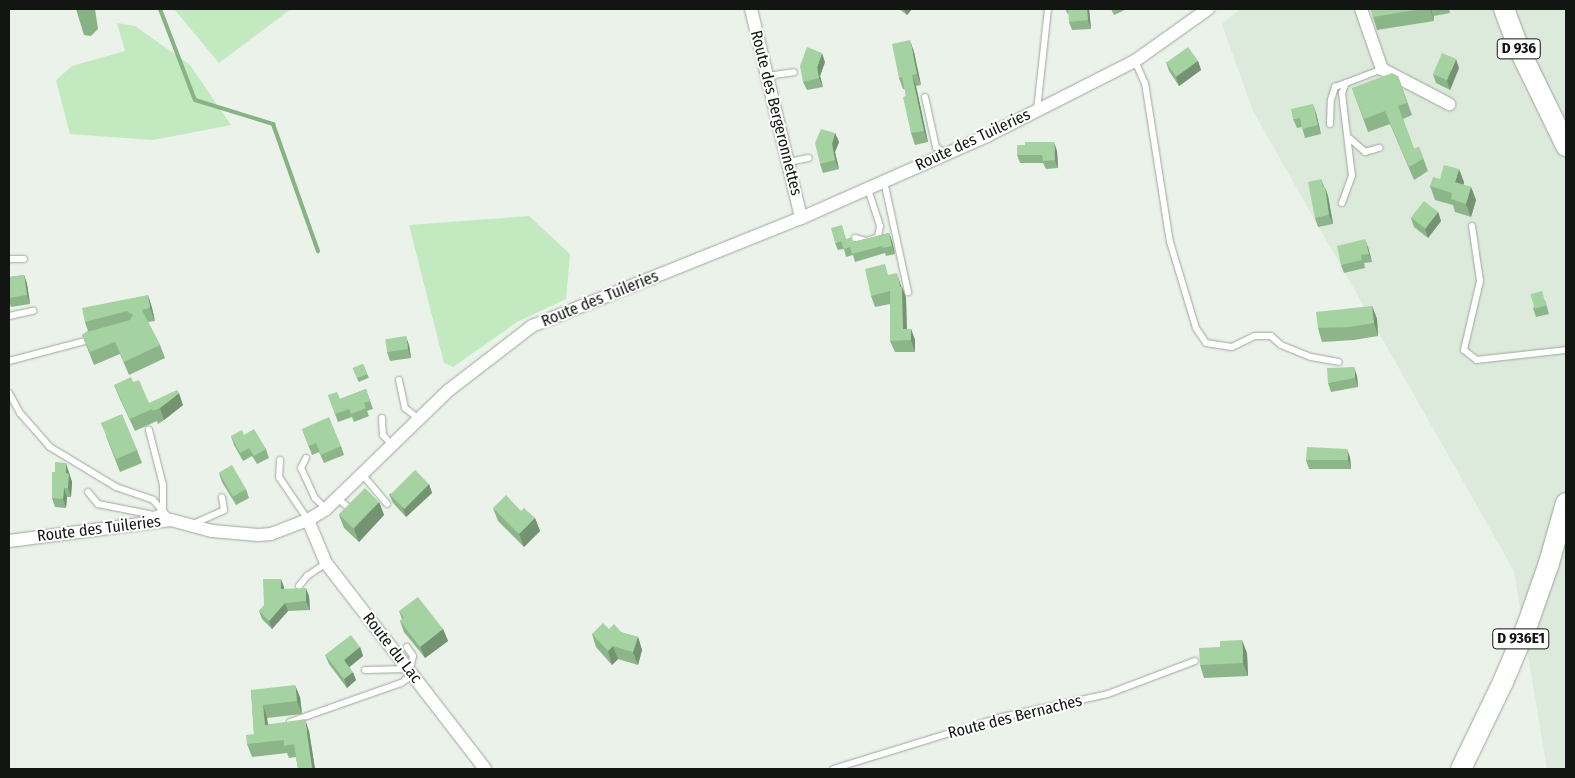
<!DOCTYPE html>
<html>
<head>
<meta charset="utf-8">
<style>
	body { margin:0 }
	#map { position:relative; width:1575px; height:778px; overflow:hidden; background:#eaf2e9; font-family:"Fira Sans Condensed",sans-serif }
	div>[style] { position:absolute }
	.built>* { inset:0; background:#dceadb }
	.green>* { inset:0; background:#c2e9bf }
	.water>* { inset:0; background:#87b384 }
	.stream>* { height:4px; margin:-2px; padding:0 2px; transform-origin:2px; border-radius:2px; background:#87b384 }
	.roads { filter:drop-shadow(0 0 1px #9ea69d) drop-shadow(0 0 1px #9ea69d) }
	.service>* { height:6px; margin:-3px; padding:0 3px; transform-origin:3px; border-radius:3px; background:#fff }
	.minor>* { height:12px; margin:-6px; padding:0 6px; transform-origin:6px; border-radius:6px; background:#fff }
	.primary>* { height:20px; margin:-10px; padding:0 10px; transform-origin:10px; border-radius:10px; background:#fff }
	.wall>* { inset:0; background:#8db58a; transform-origin:0 0 }
	.shaded-wall>* { inset:0; background:#739371 }
	.building>* { inset:0; background:#a4d2a1; transform-origin:0 0 }
	span { translate:-50% -50%; white-space:nowrap; text-align:center; line-height:1.15; -webkit-text-stroke:4px #fff; paint-order:stroke }
	.shield-label span { padding:1px 4px; background:#fff; border:1px solid; border-radius:4px; -webkit-text-stroke-width:0 }
	.shield-label { font-size:15px; color:#121512; font-weight:700 }
	.street-label { font-size:16px; color:#121512 }
	.frame { position:absolute; inset:0; border:10px solid #121512; pointer-events:none }
</style>
</head>
<body>
<div id="map">
	<div class="built">
		<div style="clip-path:polygon(1240px 9px,1566px 9px,1566px 769px,1547px 769px,1514px 571px,1253px 111px,1222px 24px)"></div>
	</div>
	<div class="green">
		<div style="clip-path:polygon(174px 9px,291px 9px,219px 63px)"></div>
		<div style="clip-path:polygon(117px 23px,135px 26px,190px 65px,231px 125px,153px 140px,70px 134px,56px 80px,72px 66px,125px 51px)"></div>
		<div style="clip-path:polygon(529px 216px,570px 254px,566px 299px,517px 322px,453px 367px,444px 363px,409px 225px)"></div>
	</div>
	<div class="water">
		<div style="clip-path:polygon(76px 9px,95px 9px,98px 29px,91px 36px,84px 35px)"></div>
	</div>
	<div class="stream">
		<div style="left:160px;top:9px;width:97px;rotate:69deg"></div>
		<div style="left:195px;top:100px;width:82px;rotate:17.1deg"></div>
		<div style="left:273px;top:124px;width:135px;rotate:70.5deg"></div>
	</div>
	<div class="roads">
		<div class="service">
			<div style="left:1135px;top:61px;width:24px;rotate:66deg"></div>
			<div style="left:1145px;top:83px;width:161px;rotate:81.1deg"></div>
			<div style="left:1170px;top:242px;width:90px;rotate:73.2deg"></div>
			<div style="left:1196px;top:328px;width:18px;rotate:56deg"></div>
			<div style="left:1206px;top:343px;width:26px;rotate:9deg"></div>
			<div style="left:1232px;top:347px;width:25px;rotate:-26deg"></div>
			<div style="left:1255px;top:336px;width:16px"></div>
			<div style="left:1271px;top:336px;width:13px;rotate:42deg"></div>
			<div style="left:1281px;top:345px;width:32px;rotate:22deg"></div>
			<div style="left:1311px;top:357px;width:28px;rotate:10deg"></div>
			<div style="left:767px;top:76px;width:27px;rotate:-8deg"></div>
			<div style="left:925px;top:97px;width:51px;rotate:77.6deg"></div>
			<div style="left:936px;top:147px;width:12px;rotate:35deg"></div>
			<div style="left:1037px;top:110px;width:102px;rotate:-83.8deg"></div>
			<div style="left:1330px;top:124px;width:24px;rotate:-88deg"></div>
			<div style="left:1331px;top:100px;width:14px;rotate:-73deg"></div>
			<div style="left:1335px;top:87px;width:12px;rotate:-20deg"></div>
			<div style="left:1348px;top:137px;width:23px;rotate:41deg"></div>
			<div style="left:1365px;top:152px;width:15px;rotate:-16deg"></div>
			<div style="left:788px;top:162px;width:21px;rotate:-11deg"></div>
			<div style="left:884px;top:181px;width:114px;rotate:77.8deg"></div>
			<div style="left:1342px;top:203px;width:29px;rotate:-70deg"></div>
			<div style="left:1352px;top:176px;width:84px;rotate:-96.9deg"></div>
			<div style="left:1342px;top:93px;width:11px;rotate:-68deg"></div>
			<div style="left:1346px;top:83px;width:39px;rotate:-21deg"></div>
			<div style="left:1472px;top:226px;width:56px;rotate:81.7deg"></div>
			<div style="left:1480px;top:281px;width:71px;rotate:103.1deg"></div>
			<div style="left:1464px;top:350px;width:16px;rotate:38deg"></div>
			<div style="left:1477px;top:360px;width:90px;rotate:-6.4deg"></div>
			<div style="left:855px;top:238px;width:11px;rotate:15deg"></div>
			<div style="left:866px;top:241px;width:13px;rotate:-18deg"></div>
			<div style="left:878px;top:237px;width:11px;rotate:-80deg"></div>
			<div style="left:880px;top:226px;width:40px;rotate:-108deg"></div>
			<div style="left:9px;top:259px;width:15px"></div>
			<div style="left:9px;top:316px;width:25px;rotate:-12deg"></div>
			<div style="left:9px;top:361px;width:86px;rotate:-14.8deg"></div>
			<div style="left:399px;top:380px;width:29px;rotate:78deg"></div>
			<div style="left:405px;top:408px;width:18px;rotate:38deg"></div>
			<div style="left:9px;top:393px;width:23px;rotate:61deg"></div>
			<div style="left:20px;top:413px;width:45px;rotate:48.6deg"></div>
			<div style="left:50px;top:447px;width:77px;rotate:31.2deg"></div>
			<div style="left:116px;top:487px;width:39px;rotate:19deg"></div>
			<div style="left:153px;top:500px;width:27px;rotate:48deg"></div>
			<div style="left:382px;top:418px;width:17px;rotate:87deg"></div>
			<div style="left:383px;top:435px;width:13px;rotate:48deg"></div>
			<div style="left:306px;top:458px;width:11px;rotate:117deg"></div>
			<div style="left:301px;top:468px;width:33px;rotate:65deg"></div>
			<div style="left:315px;top:498px;width:16px;rotate:45deg"></div>
			<div style="left:280px;top:460px;width:17px;rotate:93deg"></div>
			<div style="left:279px;top:477px;width:52px;rotate:56deg"></div>
			<div style="left:362px;top:474px;width:39px;rotate:50deg"></div>
			<div style="left:88px;top:492px;width:16px;rotate:50deg"></div>
			<div style="left:98px;top:504px;width:57px;rotate:11.1deg"></div>
			<div style="left:154px;top:515px;width:10px;rotate:-24deg"></div>
			<div style="left:163px;top:511px;width:26px;rotate:-90deg"></div>
			<div style="left:163px;top:485px;width:57px;rotate:-104.3deg"></div>
			<div style="left:337px;top:498px;width:19px;rotate:39deg"></div>
			<div style="left:193px;top:524px;width:34px;rotate:-24deg"></div>
			<div style="left:224px;top:510px;width:13px;rotate:-99deg"></div>
			<div style="left:299px;top:586px;width:13px;rotate:-51deg"></div>
			<div style="left:307px;top:576px;width:23px;rotate:-34deg"></div>
			<div style="left:365px;top:670px;width:45px;rotate:-1.3deg"></div>
			<div style="left:410px;top:669px;width:13px;rotate:-77deg"></div>
			<div style="left:413px;top:656px;width:11px;rotate:-124deg"></div>
			<div style="left:290px;top:722px;width:118px;rotate:-19.4deg"></div>
			<div style="left:401px;top:683px;width:14px;rotate:-34deg"></div>
			<div style="left:833px;top:769px;width:177px;rotate:-17.1deg"></div>
			<div style="left:1002px;top:717px;width:108px;rotate:-12.2deg"></div>
			<div style="left:1108px;top:694px;width:93px;rotate:-20.8deg"></div>
		</div>
		<div class="minor">
			<div style="left:751px;top:9px;width:215px;rotate:76.5deg"></div>
			<div style="left:1361px;top:9px;width:64px;rotate:70.7deg"></div>
			<div style="left:1382px;top:69px;width:76px;rotate:27.6deg"></div>
			<div style="left:308px;top:520px;width:47px;rotate:67.3deg"></div>
			<div style="left:326px;top:563px;width:260px;rotate:52.3deg"></div>
			<div style="left:9px;top:541px;width:163px;rotate:-7.4deg"></div>
			<div style="left:171px;top:520px;width:42px;rotate:15deg"></div>
			<div style="left:212px;top:531px;width:46px;rotate:5deg"></div>
			<div style="left:258px;top:535px;width:13px;rotate:-4deg"></div>
			<div style="left:271px;top:534px;width:40px;rotate:-21deg"></div>
			<div style="left:308px;top:520px;width:21px;rotate:-31deg"></div>
			<div style="left:326px;top:509px;width:171px;rotate:-44.1deg"></div>
			<div style="left:449px;top:390px;width:105px;rotate:-37.6deg"></div>
			<div style="left:532px;top:326px;width:290px;rotate:-21.9deg"></div>
			<div style="left:801px;top:218px;width:203px;rotate:-23.8deg"></div>
			<div style="left:987px;top:136px;width:166px;rotate:-26.9deg"></div>
			<div style="left:1135px;top:61px;width:90px;rotate:-35.5deg"></div>
		</div>
		<div class="primary">
			<div style="left:1504px;top:9px;width:43px;rotate:69.4deg"></div>
			<div style="left:1519px;top:49px;width:108px;rotate:64.1deg"></div>
			<div style="left:1461px;top:769px;width:97px;rotate:-64.2deg"></div>
			<div style="left:1503px;top:682px;width:64px;rotate:-67deg"></div>
			<div style="left:1528px;top:623px;width:64px;rotate:-70.7deg"></div>
			<div style="left:1549px;top:563px;width:62px;rotate:-74.2deg"></div>
		</div>
	</div>
	<div class="wall">
		<div style="clip-path:polygon(899px 9px,912px 9px,907px 15px)"></div>
		<div style="clip-path:polygon(1065px 9px,1089px 9px,1091px 29px,1072px 30px,1069px 22px,1069px 14px,1068px 14px)"></div>
		<div style="clip-path:polygon(1111px 9px,1127px 9px,1114px 15px)"></div>
		<div style="clip-path:polygon(1371px 9px,1449px 9px,1450px 13px,1434px 16px,1434px 21px,1377px 30px,1373px 17px)"></div>
		<div style="clip-path:polygon(914px 52px,921px 85px,916px 86px,928px 142px,915px 145px,911px 133px,905px 89px,903px 89px,899px 78px)"></div>
		<div style="clip-path:polygon(1198px 61px,1201px 70px,1179px 86px,1169px 71px,1166px 62px)"></div>
		<div style="clip-path:polygon(825px 62px,820px 76px,823px 87px,807px 90px,803px 82px)"></div>
		<div style="clip-path:polygon(1459px 68px,1450px 90px,1436px 83px,1433px 74px)"></div>
		<div style="clip-path:polygon(1398px 76px,1412px 115px,1403px 119px,1414px 149px,1419px 147px,1428px 171px,1414px 180px,1390px 124px,1368px 132px,1352px 88px)"></div>
		<div style="clip-path:polygon(1316px 113px,1321px 134px,1305px 138px,1302px 127px,1297px 128px,1293px 119px)"></div>
		<div style="clip-path:polygon(835px 133px,839px 142px,835px 152px,839px 169px,823px 173px,820px 164px)"></div>
		<div style="clip-path:polygon(1057px 151px,1058px 168px,1046px 169px,1043px 163px,1020px 163px,1017px 155px)"></div>
		<div style="clip-path:polygon(1321px 179px,1328px 196px,1333px 224px,1318px 227px,1315px 218px)"></div>
		<div style="clip-path:polygon(1440px 179px,1464px 182px,1463px 185px,1471px 187px,1476px 200px,1471px 217px,1455px 212px,1453px 205px,1435px 200px,1430px 186px)"></div>
		<div style="clip-path:polygon(1438px 212px,1441px 221px,1428px 238px,1414px 227px,1411px 218px)"></div>
		<div style="clip-path:polygon(889px 233px,892px 241px,895px 254px,886px 256px,885px 253px,855px 262px,853px 255px,846px 257px,844px 249px,838px 250px,835px 243px,846px 239px,853px 242px)"></div>
		<div style="clip-path:polygon(1368px 247px,1372px 262px,1364px 263px,1365px 268px,1344px 273px,1341px 265px)"></div>
		<div style="clip-path:polygon(24px 275px,27px 284px,30px 304px,11px 307px,9px 301px,9px 277px)"></div>
		<div style="clip-path:polygon(889px 275px,902px 287px,906px 298px,907px 329px,911px 329px,915px 340px,915px 352px,895px 352px,890px 341px,890px 304px,875px 307px,871px 296px)"></div>
		<div style="clip-path:polygon(148px 295px,152px 308px,155px 321px,148px 322px,160px 345px,165px 358px,129px 375px,120px 354px,94px 365px,82px 335px,88px 331px,85px 322px)"></div>
		<div style="clip-path:polygon(1545px 300px,1549px 314px,1536px 317px,1533px 308px)"></div>
		<div style="clip-path:polygon(1372px 306px,1377px 319px,1378px 336px,1354px 340px,1322px 342px,1318px 328px)"></div>
		<div style="clip-path:polygon(409px 345px,411px 358px,390px 361px,387px 352px)"></div>
		<div style="left:363px;top:364px;width:15px;height:11px;rotate:67deg"></div>
		<div style="clip-path:polygon(1357px 376px,1358px 387px,1331px 392px,1328px 383px)"></div>
		<div style="clip-path:polygon(133px 382px,149px 403px,183px 405px,164px 420px,158px 424px,157px 421px,135px 431px,119px 397px,114px 385px)"></div>
		<div style="clip-path:polygon(366px 389px,373px 409px,367px 411px,369px 416px,354px 422px,352px 417px,338px 422px,328px 395px,340px 399px)"></div>
		<div style="clip-path:polygon(302px 429px,341px 446px,344px 455px,324px 463px,319px 452px,312px 455px)"></div>
		<div style="clip-path:polygon(244px 435px,266px 449px,269px 458px,257px 464px,252px 456px,243px 461px,234px 445px,231px 436px)"></div>
		<div style="clip-path:polygon(106px 436px,137px 450px,142px 463px,120px 472px)"></div>
		<div style="clip-path:polygon(1350px 457px,1351px 469px,1309px 469px,1306px 460px)"></div>
		<div style="clip-path:polygon(70px 472px,69px 474px,72px 482px,71px 497px,67px 497px,66px 508px,55px 507px,52px 498px)"></div>
		<div style="clip-path:polygon(219px 473px,246px 489px,249px 498px,236px 505px,222px 482px)"></div>
		<div style="clip-path:polygon(429px 484px,432px 493px,406px 517px,393px 503px,389px 494px)"></div>
		<div style="clip-path:polygon(379px 502px,384px 515px,359px 542px,344px 528px,339px 515px)"></div>
		<div style="clip-path:polygon(493px 508px,521px 511px,535px 518px,540px 531px,524px 547px,498px 521px)"></div>
		<div style="clip-path:polygon(284px 587px,284px 589px,309px 596px,310px 610px,288px 611px,272px 629px,262px 619px,259px 611px)"></div>
		<div style="clip-path:polygon(399px 611px,443px 629px,448px 641px,425px 658px,404px 632px,400px 621px,402px 619px)"></div>
		<div style="clip-path:polygon(609px 629px,638px 637px,642px 650px,638px 665px,618px 659px,612px 665px,596px 647px,592px 634px)"></div>
		<div style="clip-path:polygon(360px 647px,363px 656px,349px 667px,356px 680px,347px 688px,329px 664px,325px 655px)"></div>
		<div style="clip-path:polygon(1247px 653px,1248px 676px,1204px 678px,1200px 665px)"></div>
		<div style="clip-path:polygon(251px 690px,300px 697px,302px 714px,267px 718px,268px 724px,309px 731px,315px 769px,298px 769px,296px 757px,289px 758px,287px 753px,252px 757px,247px 744px,254px 734px)"></div>
	</div>
	<div class="shaded-wall">
		<div style="clip-path:polygon(904px 9px,912px 9px,907px 15px)"></div>
		<div style="clip-path:polygon(1087px 9px,1089px 9px,1091px 29px,1088px 20px)"></div>
		<div style="clip-path:polygon(1430px 9px,1431px 9px,1434px 21px)"></div>
		<div style="clip-path:polygon(910px 40px,914px 52px,921px 85px,917px 74px)"></div>
		<div style="clip-path:polygon(822px 53px,825px 62px,820px 76px,823px 87px,819px 78px,817px 67px)"></div>
		<div style="clip-path:polygon(1456px 59px,1459px 68px,1450px 90px,1447px 81px)"></div>
		<div style="clip-path:polygon(1198px 61px,1201px 70px,1179px 86px,1176px 77px)"></div>
		<div style="clip-path:polygon(912px 75px,916px 86px,928px 142px,924px 131px)"></div>
		<div style="clip-path:polygon(1313px 104px,1316px 113px,1321px 134px,1318px 125px)"></div>
		<div style="clip-path:polygon(835px 133px,839px 142px,835px 152px,839px 169px,835px 160px,832px 144px)"></div>
		<div style="clip-path:polygon(1054px 142px,1057px 151px,1058px 168px,1055px 160px)"></div>
		<div style="clip-path:polygon(1459px 169px,1464px 182px,1460px 196px,1455px 182px)"></div>
		<div style="clip-path:polygon(1325px 187px,1328px 196px,1333px 224px,1329px 215px)"></div>
		<div style="clip-path:polygon(1471px 187px,1476px 200px,1471px 217px,1466px 204px)"></div>
		<div style="clip-path:polygon(1438px 212px,1441px 221px,1428px 238px,1425px 229px)"></div>
		<div style="clip-path:polygon(889px 233px,892px 241px,895px 254px,892px 246px)"></div>
		<div style="clip-path:polygon(1365px 239px,1368px 247px,1372px 262px,1369px 254px)"></div>
		<div style="clip-path:polygon(897px 273px,902px 289px,902px 287px,906px 298px,907px 340px,903px 329px,900px 287px)"></div>
		<div style="clip-path:polygon(24px 275px,27px 284px,30px 304px,27px 295px)"></div>
		<div style="clip-path:polygon(148px 295px,152px 308px,155px 321px,150px 308px)"></div>
		<div style="clip-path:polygon(1372px 306px,1377px 319px,1378px 336px,1374px 323px)"></div>
		<div style="clip-path:polygon(911px 329px,915px 340px,915px 352px,911px 340px)"></div>
		<div style="clip-path:polygon(406px 336px,409px 345px,411px 358px,408px 349px)"></div>
		<div style="clip-path:polygon(1354px 367px,1357px 376px,1358px 387px,1355px 378px)"></div>
		<div style="clip-path:polygon(179px 393px,183px 405px,164px 420px,160px 408px)"></div>
		<div style="clip-path:polygon(1347px 449px,1350px 457px,1351px 469px,1348px 460px)"></div>
		<div style="clip-path:polygon(66px 463px,72px 482px,71px 497px,68px 488px,66px 473px)"></div>
		<div style="clip-path:polygon(429px 484px,432px 493px,406px 517px,403px 508px)"></div>
		<div style="clip-path:polygon(64px 488px,67px 497px,66px 508px,63px 499px)"></div>
		<div style="clip-path:polygon(379px 502px,384px 515px,359px 542px,354px 529px)"></div>
		<div style="clip-path:polygon(535px 518px,540px 531px,524px 547px,519px 534px)"></div>
		<div style="clip-path:polygon(281px 579px,284px 587px,284px 598px,281px 589px)"></div>
		<div style="clip-path:polygon(306px 588px,309px 596px,310px 610px,306px 601px)"></div>
		<div style="clip-path:polygon(285px 603px,288px 611px,272px 629px,269px 621px)"></div>
		<div style="clip-path:polygon(443px 629px,448px 641px,425px 658px,420px 647px)"></div>
		<div style="clip-path:polygon(638px 637px,642px 650px,638px 665px,633px 652px)"></div>
		<div style="clip-path:polygon(1242px 640px,1247px 653px,1248px 676px,1243px 663px)"></div>
		<div style="clip-path:polygon(613px 646px,618px 659px,612px 665px,608px 651px)"></div>
		<div style="clip-path:polygon(360px 647px,363px 656px,347px 669px,344px 660px)"></div>
		<div style="clip-path:polygon(353px 672px,356px 680px,347px 688px,344px 679px)"></div>
		<div style="clip-path:polygon(295px 685px,300px 697px,302px 714px,297px 701px)"></div>
		<div style="clip-path:polygon(263px 705px,267px 718px,269px 737px,265px 725px)"></div>
		<div style="clip-path:polygon(305px 719px,309px 731px,315px 769px,312px 769px,312px 768px)"></div>
	</div>
	<div class="building">
		<div style="clip-path:polygon(1068px 9px,1087px 9px,1088px 20px,1069px 22px)"></div>
		<div style="clip-path:polygon(1371px 9px,1421px 9px,1373px 17px)"></div>
		<div style="clip-path:polygon(910px 40px,917px 74px,912px 75px,924px 131px,911px 133px,903px 97px,906px 96px,902px 77px,899px 78px,892px 44px)"></div>
		<div style="clip-path:polygon(807px 47px,822px 53px,817px 67px,819px 78px,803px 82px,800px 66px)"></div>
		<div style="left:1188px;top:47px;width:17px;height:27px;rotate:54deg"></div>
		<div style="left:1442px;top:53px;width:15px;height:23px;rotate:23deg"></div>
		<div style="clip-path:polygon(1392px 73px,1398px 76px,1407px 103px,1398px 106px,1414px 149px,1419px 147px,1423px 159px,1409px 167px,1385px 111px,1364px 119px,1352px 88px)"></div>
		<div style="clip-path:polygon(1313px 104px,1318px 125px,1302px 129px,1300px 118px,1293px 119px,1291px 109px)"></div>
		<div style="clip-path:polygon(821px 129px,835px 133px,832px 144px,835px 160px,820px 164px,815px 143px)"></div>
		<div style="clip-path:polygon(1025px 142px,1054px 142px,1055px 160px,1043px 161px,1042px 155px,1017px 155px,1017px 145px,1025px 145px)"></div>
		<div style="clip-path:polygon(1444px 165px,1459px 169px,1455px 182px,1471px 187px,1466px 204px,1451px 199px,1452px 193px,1430px 186px,1433px 177px,1440px 179px)"></div>
		<div style="clip-path:polygon(1321px 179px,1323px 187px,1325px 187px,1329px 215px,1315px 218px,1308px 182px)"></div>
		<div style="left:1424px;top:201px;width:18px;height:21px;rotate:38deg"></div>
		<div style="clip-path:polygon(842px 225px,846px 239px,852px 237px,853px 242px,889px 233px,892px 246px,883px 248px,882px 246px,852px 254px,850px 247px,844px 249px,841px 241px,835px 243px,831px 228px)"></div>
		<div style="clip-path:polygon(1365px 239px,1369px 254px,1361px 255px,1362px 260px,1341px 265px,1337px 246px)"></div>
		<div style="clip-path:polygon(885px 264px,888px 275px,897px 273px,900px 287px,902px 287px,903px 329px,911px 329px,911px 340px,890px 341px,890px 291px,871px 296px,865px 269px)"></div>
		<div style="clip-path:polygon(24px 275px,27px 295px,9px 298px,9px 277px)"></div>
		<div style="left:1542px;top:291px;width:15px;height:12px;rotate:74deg"></div>
		<div style="clip-path:polygon(148px 295px,150px 308px,142px 310px,160px 345px,124px 362px,115px 342px,90px 352px,82px 335px,87px 332px,130px 320px,133px 315px,127px 311px,85px 322px,82px 308px)"></div>
		<div style="clip-path:polygon(1372px 306px,1374px 323px,1349px 327px,1318px 328px,1316px 312px)"></div>
		<div style="left:406px;top:336px;width:13px;height:21px;rotate:81deg"></div>
		<div style="left:363px;top:364px;width:11px;height:11px;rotate:68deg"></div>
		<div style="clip-path:polygon(1354px 367px,1355px 378px,1328px 383px,1327px 368px)"></div>
		<div style="clip-path:polygon(131px 377px,133px 382px,139px 380px,149px 403px,177px 390px,179px 393px,160px 408px,153px 411px,152px 409px,130px 419px,114px 385px)"></div>
		<div style="clip-path:polygon(366px 389px,370px 401px,364px 403px,366px 408px,351px 414px,349px 409px,335px 414px,328px 395px,337px 392px,340px 399px)"></div>
		<div style="left:122px;top:414px;width:39px;height:23px;rotate:67deg"></div>
		<div style="clip-path:polygon(329px 417px,341px 446px,321px 455px,316px 443px,309px 446px,302px 429px)"></div>
		<div style="clip-path:polygon(254px 429px,266px 449px,254px 456px,249px 448px,240px 453px,231px 436px,242px 430px,244px 435px)"></div>
		<div style="clip-path:polygon(1307px 447px,1347px 449px,1348px 460px,1306px 460px)"></div>
		<div style="clip-path:polygon(55px 462px,66px 463px,66px 473px,69px 474px,68px 488px,64px 488px,63px 499px,52px 498px,52px 472px,55px 472px)"></div>
		<div style="left:232px;top:465px;width:28px;height:15px;rotate:60deg"></div>
		<div style="left:415px;top:470px;width:20px;height:35px;rotate:45deg"></div>
		<div style="left:365px;top:488px;width:20px;height:37px;rotate:45deg"></div>
		<div style="clip-path:polygon(506px 495px,521px 511px,524px 508px,535px 518px,519px 534px,493px 508px)"></div>
		<div style="clip-path:polygon(263px 579px,281px 579px,281px 589px,306px 588px,306px 601px,285px 603px,269px 621px,259px 611px,264px 605px)"></div>
		<div style="clip-path:polygon(418px 597px,443px 629px,420px 647px,400px 621px,404px 618px,399px 611px)"></div>
		<div style="clip-path:polygon(603px 623px,609px 629px,614px 624px,621px 632px,638px 637px,633px 652px,613px 646px,608px 651px,592px 634px)"></div>
		<div style="clip-path:polygon(351px 635px,360px 647px,344px 660px,353px 672px,344px 679px,325px 655px)"></div>
		<div style="clip-path:polygon(1242px 640px,1243px 663px,1200px 665px,1199px 648px,1220px 647px,1220px 641px)"></div>
		<div style="clip-path:polygon(295px 685px,297px 701px,263px 705px,265px 725px,305px 719px,312px 768px,300px 769px,298px 769px,294px 744px,284px 746px,284px 740px,247px 744px,246px 735px,254px 734px,251px 690px)"></div>
	</div>
	<div class="shield-label">
		<span style="left:1519px;top:49px">D 936</span>
		<span style="left:1521px;top:639px">D 936E1</span>
	</div>
	<div class="street-label">
		<span style="left:776px;top:113px;rotate:76deg">Route des Bergeronnettes</span>
		<span style="left:973px;top:140px;rotate:-25deg">Route des Tuileries</span>
		<span style="left:600px;top:299px;rotate:-22deg">Route des Tuileries</span>
		<span style="left:99px;top:529px;rotate:-7deg">Route des Tuileries</span>
		<span style="left:392px;top:648px;rotate:52deg">Route du Lac</span>
		<span style="left:1015px;top:717px;rotate:-14deg">Route des Bernaches</span>
	</div>
	<div class="frame"></div>
</div>
</body>
</html>
